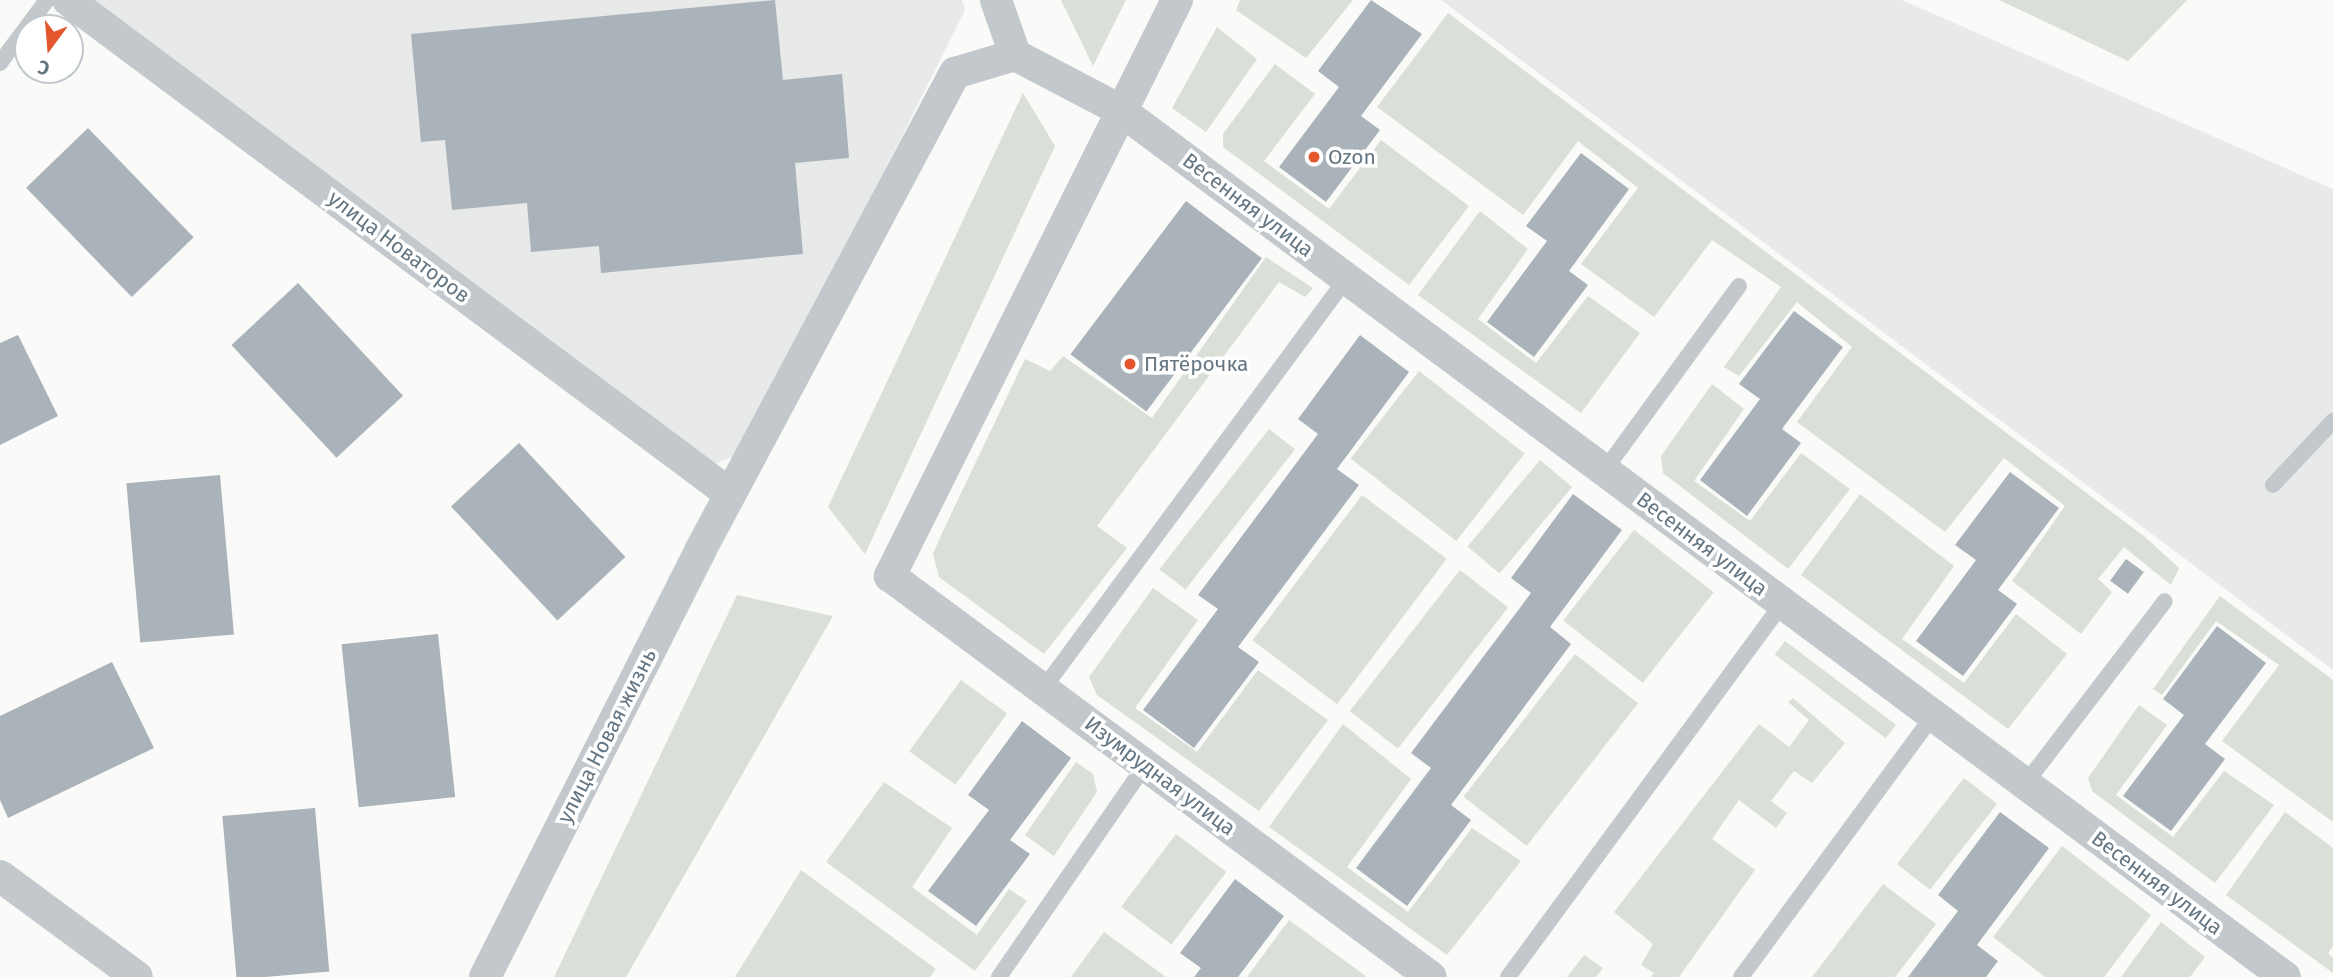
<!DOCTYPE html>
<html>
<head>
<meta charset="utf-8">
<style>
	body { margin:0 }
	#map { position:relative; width:2333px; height:977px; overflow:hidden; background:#fafaf8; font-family:"Fira Sans",sans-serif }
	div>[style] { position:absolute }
	.built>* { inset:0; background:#e8e9e9 }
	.green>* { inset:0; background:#dadfd7; transform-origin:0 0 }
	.building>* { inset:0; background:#aab3b9; transform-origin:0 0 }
	.lane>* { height:16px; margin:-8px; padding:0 8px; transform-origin:8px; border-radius:8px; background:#c3c8cc }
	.street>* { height:32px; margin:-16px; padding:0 16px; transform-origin:16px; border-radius:16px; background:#c3c8cc }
	.dots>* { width:19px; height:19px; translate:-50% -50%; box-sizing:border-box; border:4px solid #fff; border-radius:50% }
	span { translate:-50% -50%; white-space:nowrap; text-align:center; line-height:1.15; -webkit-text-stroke:7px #fff; paint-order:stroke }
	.poi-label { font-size:21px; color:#657683 }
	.left { translate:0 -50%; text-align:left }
	.street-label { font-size:21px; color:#657683 }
	.north { position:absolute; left:14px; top:14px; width:70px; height:70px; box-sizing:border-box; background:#fff; border:2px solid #c1c8cd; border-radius:50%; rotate:196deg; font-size:19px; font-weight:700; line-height:28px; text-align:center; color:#657683 }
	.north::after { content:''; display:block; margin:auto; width:24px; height:32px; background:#e4572e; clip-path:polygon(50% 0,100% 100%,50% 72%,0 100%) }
</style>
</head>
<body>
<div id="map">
	<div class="built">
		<div style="clip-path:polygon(90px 0,962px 0,965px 10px,745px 451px,713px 465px)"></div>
		<div style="clip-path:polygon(1441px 0,1902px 0,2333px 189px,2333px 670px)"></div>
	</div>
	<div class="green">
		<div style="clip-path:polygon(1061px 0,1126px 0,1093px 66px)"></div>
		<div style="clip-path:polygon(1240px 0,1353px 0,1306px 58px,1236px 10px)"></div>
		<div style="clip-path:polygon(1999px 0,2187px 0,2128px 61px)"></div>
		<div style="clip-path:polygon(1448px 13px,2145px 537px,2179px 568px,2171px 585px,2124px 547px,2098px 579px,2112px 592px,2081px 634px,2012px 581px,2065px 506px,2004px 458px,1945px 532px,1797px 422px,1852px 347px,1797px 302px,1739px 376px,1724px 367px,1781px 287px,1712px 240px,1654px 317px,1581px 264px,1638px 188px,1578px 141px,1523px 215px,1377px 107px)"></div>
		<div style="clip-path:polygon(1217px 27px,1257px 59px,1206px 132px,1172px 108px)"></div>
		<div style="clip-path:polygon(1275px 64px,1315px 94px,1264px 161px,1329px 209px,1381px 140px,1469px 206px,1409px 285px,1223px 147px,1223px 134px)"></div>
		<div style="clip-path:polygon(1023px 93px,1055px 146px,865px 554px,828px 507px)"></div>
		<div style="clip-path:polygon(1480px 211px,1528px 249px,1478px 319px,1536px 363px,1588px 296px,1640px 333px,1581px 413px,1418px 295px)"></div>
		<div style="clip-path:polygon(1266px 257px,1313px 288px,1305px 297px,1279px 282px,1097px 526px,1127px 548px,1044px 654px,939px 577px,933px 554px,942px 533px,1025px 359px,1050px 371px,1063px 356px,1152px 418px)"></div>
		<div style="left:1419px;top:371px;width:134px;height:111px;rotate:38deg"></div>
		<div style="clip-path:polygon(1712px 384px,1744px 409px,1694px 481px,1750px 521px,1801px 453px,1850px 489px,1788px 569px,1663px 473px,1661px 456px)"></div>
		<div style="left:1269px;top:429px;width:33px;height:178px;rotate:38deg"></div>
		<div style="left:1540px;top:460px;width:42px;height:113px;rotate:40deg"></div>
		<div style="clip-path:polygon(1860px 494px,1954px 566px,1902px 639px,1964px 683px,2016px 614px,2067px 654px,2008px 729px,1801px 575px)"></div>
		<div style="left:1362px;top:495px;width:106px;height:182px;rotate:37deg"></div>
		<div style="left:1634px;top:530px;width:101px;height:115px;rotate:38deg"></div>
		<div style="left:1460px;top:570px;width:61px;height:179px;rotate:38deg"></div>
		<div style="clip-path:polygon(1153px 588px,1198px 620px,1135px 708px,1197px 752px,1258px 670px,1328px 720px,1259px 811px,1097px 695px,1089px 677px)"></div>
		<div style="clip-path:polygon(737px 595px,833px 616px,626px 977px,554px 977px)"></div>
		<div style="clip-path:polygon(2220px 596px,2333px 680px,2333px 822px,2222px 741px,2279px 665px,2216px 621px,2162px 695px,2153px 689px)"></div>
		<div style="left:1785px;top:641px;width:139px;height:17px;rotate:37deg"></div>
		<div style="left:1575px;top:654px;width:80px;height:181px;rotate:38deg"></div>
		<div style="left:961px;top:680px;width:57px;height:88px;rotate:36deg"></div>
		<div style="clip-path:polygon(1793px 698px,1845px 743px,1812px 783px,1794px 771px,1771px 801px,1787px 813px,1776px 828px,1739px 800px,1712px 839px,1755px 870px,1679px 977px,1651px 977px,1654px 973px,1641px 965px,1653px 944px,1614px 912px,1759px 724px,1789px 747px,1809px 720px,1788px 702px)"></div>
		<div style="clip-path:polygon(2139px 705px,2167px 725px,2116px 795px,2173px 837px,2224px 771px,2274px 805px,2215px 883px,2092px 791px,2088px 778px)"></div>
		<div style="clip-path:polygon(1343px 724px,1411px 779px,1347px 867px,1408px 912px,1472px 828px,1521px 861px,1447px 955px,1269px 827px)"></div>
		<div style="clip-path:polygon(1076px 762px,1093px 774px,1097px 792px,1054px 856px,1025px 835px)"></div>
		<div style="left:1964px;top:778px;width:42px;height:109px;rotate:38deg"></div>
		<div style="clip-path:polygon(884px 782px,952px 828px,912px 887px,977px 935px,1009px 889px,1027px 901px,975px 971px,826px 862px)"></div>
		<div style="clip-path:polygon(2285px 812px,2333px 848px,2333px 946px,2328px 953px,2333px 958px,2333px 973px,2226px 895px)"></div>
		<div style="left:1176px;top:834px;width:63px;height:91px;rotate:37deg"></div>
		<div style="clip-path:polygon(2062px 846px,2151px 915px,2104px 977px,2045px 977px,1993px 937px)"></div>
		<div style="clip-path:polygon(801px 870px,936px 969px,930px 977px,735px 977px)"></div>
		<div style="clip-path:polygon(1883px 884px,1936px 924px,1895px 977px,1812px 977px)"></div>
		<div style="clip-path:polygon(1289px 920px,1367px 977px,1247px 977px)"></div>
		<div style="clip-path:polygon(2161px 922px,2205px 957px,2190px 977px,2121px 977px)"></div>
		<div style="clip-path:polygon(1104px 932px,1166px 977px,1071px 977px)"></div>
		<div style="clip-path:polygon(1584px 955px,1603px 968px,1596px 977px,1567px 977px)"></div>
	</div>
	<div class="building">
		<div style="clip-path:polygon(775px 0,783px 80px,842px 74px,849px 158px,795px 163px,803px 254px,601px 273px,599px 246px,531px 252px,527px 203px,452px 210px,445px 140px,421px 142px,411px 34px)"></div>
		<div style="clip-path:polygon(1371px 0,1422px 34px,1361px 116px,1380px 130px,1326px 202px,1279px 167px,1339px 87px,1318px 71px)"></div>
		<div style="left:88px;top:128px;width:152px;height:86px;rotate:46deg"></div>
		<div style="clip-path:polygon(1581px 153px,1629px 189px,1569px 271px,1588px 285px,1534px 357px,1487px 322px,1547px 241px,1526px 226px)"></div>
		<div style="left:1186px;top:201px;width:95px;height:192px;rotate:37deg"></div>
		<div style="left:298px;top:283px;width:154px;height:91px;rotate:47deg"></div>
		<div style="clip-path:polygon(1794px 311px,1843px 347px,1782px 429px,1801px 443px,1747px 516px,1700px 480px,1760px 399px,1739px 384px)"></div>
		<div style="clip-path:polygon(18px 335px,58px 416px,0 445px,0 343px)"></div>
		<div style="clip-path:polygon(1360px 335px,1409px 372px,1337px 469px,1359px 485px,1238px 647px,1259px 662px,1194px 748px,1143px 710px,1218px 609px,1198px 595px,1318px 434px,1298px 419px)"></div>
		<div style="left:519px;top:443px;width:156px;height:93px;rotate:47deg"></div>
		<div style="clip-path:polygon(2010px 472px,2059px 508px,1998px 590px,2017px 604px,1963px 676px,1916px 641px,1976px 560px,1955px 545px)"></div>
		<div style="left:220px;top:475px;width:160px;height:94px;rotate:85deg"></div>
		<div style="clip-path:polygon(1573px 494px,1622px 530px,1550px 627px,1571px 644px,1451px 805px,1471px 820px,1407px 906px,1356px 868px,1431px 768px,1411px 753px,1531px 593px,1511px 578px)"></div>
		<div style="left:2126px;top:559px;width:22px;height:27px;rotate:36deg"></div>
		<div style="clip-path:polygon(2217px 626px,2266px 663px,2205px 744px,2225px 759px,2171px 831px,2123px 796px,2184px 715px,2163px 699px)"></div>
		<div style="left:438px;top:634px;width:164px;height:97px;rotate:84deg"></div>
		<div style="clip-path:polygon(112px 662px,154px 748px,8px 818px,0 800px,0 716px)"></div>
		<div style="clip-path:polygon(1022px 721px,1071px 758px,1010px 840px,1030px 854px,976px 926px,928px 891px,989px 810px,968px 795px)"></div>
		<div style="left:315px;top:808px;width:164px;height:93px;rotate:85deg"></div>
		<div style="clip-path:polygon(2000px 812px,2049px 848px,1977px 945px,1998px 961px,1986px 977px,1908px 977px,1958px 911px,1938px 895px)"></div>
		<div style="clip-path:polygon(1235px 879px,1284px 916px,1238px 977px,1194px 977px,1201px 968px,1180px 953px)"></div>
	</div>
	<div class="lane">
		<div style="left:0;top:63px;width:79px;rotate:-53.3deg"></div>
		<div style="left:1604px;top:471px;width:229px;rotate:-53.9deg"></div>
		<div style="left:2273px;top:485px;width:88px;rotate:-46.8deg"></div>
		<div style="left:1043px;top:689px;width:510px;rotate:-53.53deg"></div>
		<div style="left:2025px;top:784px;width:230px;rotate:-52.6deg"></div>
		<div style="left:999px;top:977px;width:257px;rotate:-55.4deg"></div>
		<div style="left:1508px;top:977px;width:463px;rotate:-53.7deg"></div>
		<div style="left:1741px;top:977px;width:324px;rotate:-53.7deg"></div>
	</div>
	<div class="street">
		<div style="left:68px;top:0;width:826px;rotate:36.73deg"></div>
		<div style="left:996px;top:0;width:58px;rotate:70.9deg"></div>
		<div style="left:1177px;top:0;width:644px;rotate:116.49deg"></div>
		<div style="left:890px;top:576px;width:673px;rotate:36.55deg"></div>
		<div style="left:0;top:876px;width:170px;rotate:36.4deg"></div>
		<div style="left:485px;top:977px;width:479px;rotate:-63.2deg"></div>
		<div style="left:701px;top:549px;width:540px;rotate:-61.92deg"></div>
		<div style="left:955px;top:73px;width:63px;rotate:-16.7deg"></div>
		<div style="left:1015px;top:55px;width:119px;rotate:27.6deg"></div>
		<div style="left:1120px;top:110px;width:1452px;rotate:36.66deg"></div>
	</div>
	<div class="dots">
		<div style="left:1314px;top:157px;background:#e4572e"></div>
		<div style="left:1130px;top:364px;background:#e4572e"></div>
	</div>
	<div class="poi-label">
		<span class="left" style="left:1328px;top:157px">Ozon</span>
		<span class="left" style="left:1144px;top:364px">Пятёрочка</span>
	</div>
	<div class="street-label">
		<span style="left:1248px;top:205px;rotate:37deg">Весенняя улица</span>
		<span style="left:399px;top:247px;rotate:37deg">улица Новаторов</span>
		<span style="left:1702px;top:544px;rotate:37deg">Весенняя улица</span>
		<span style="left:607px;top:736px;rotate:-63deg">улица Новая жизнь</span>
		<span style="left:1160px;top:776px;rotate:37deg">Изумрудная улица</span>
		<span style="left:2157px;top:883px;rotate:37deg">Весенняя улица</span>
	</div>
	<div class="north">С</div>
</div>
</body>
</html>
